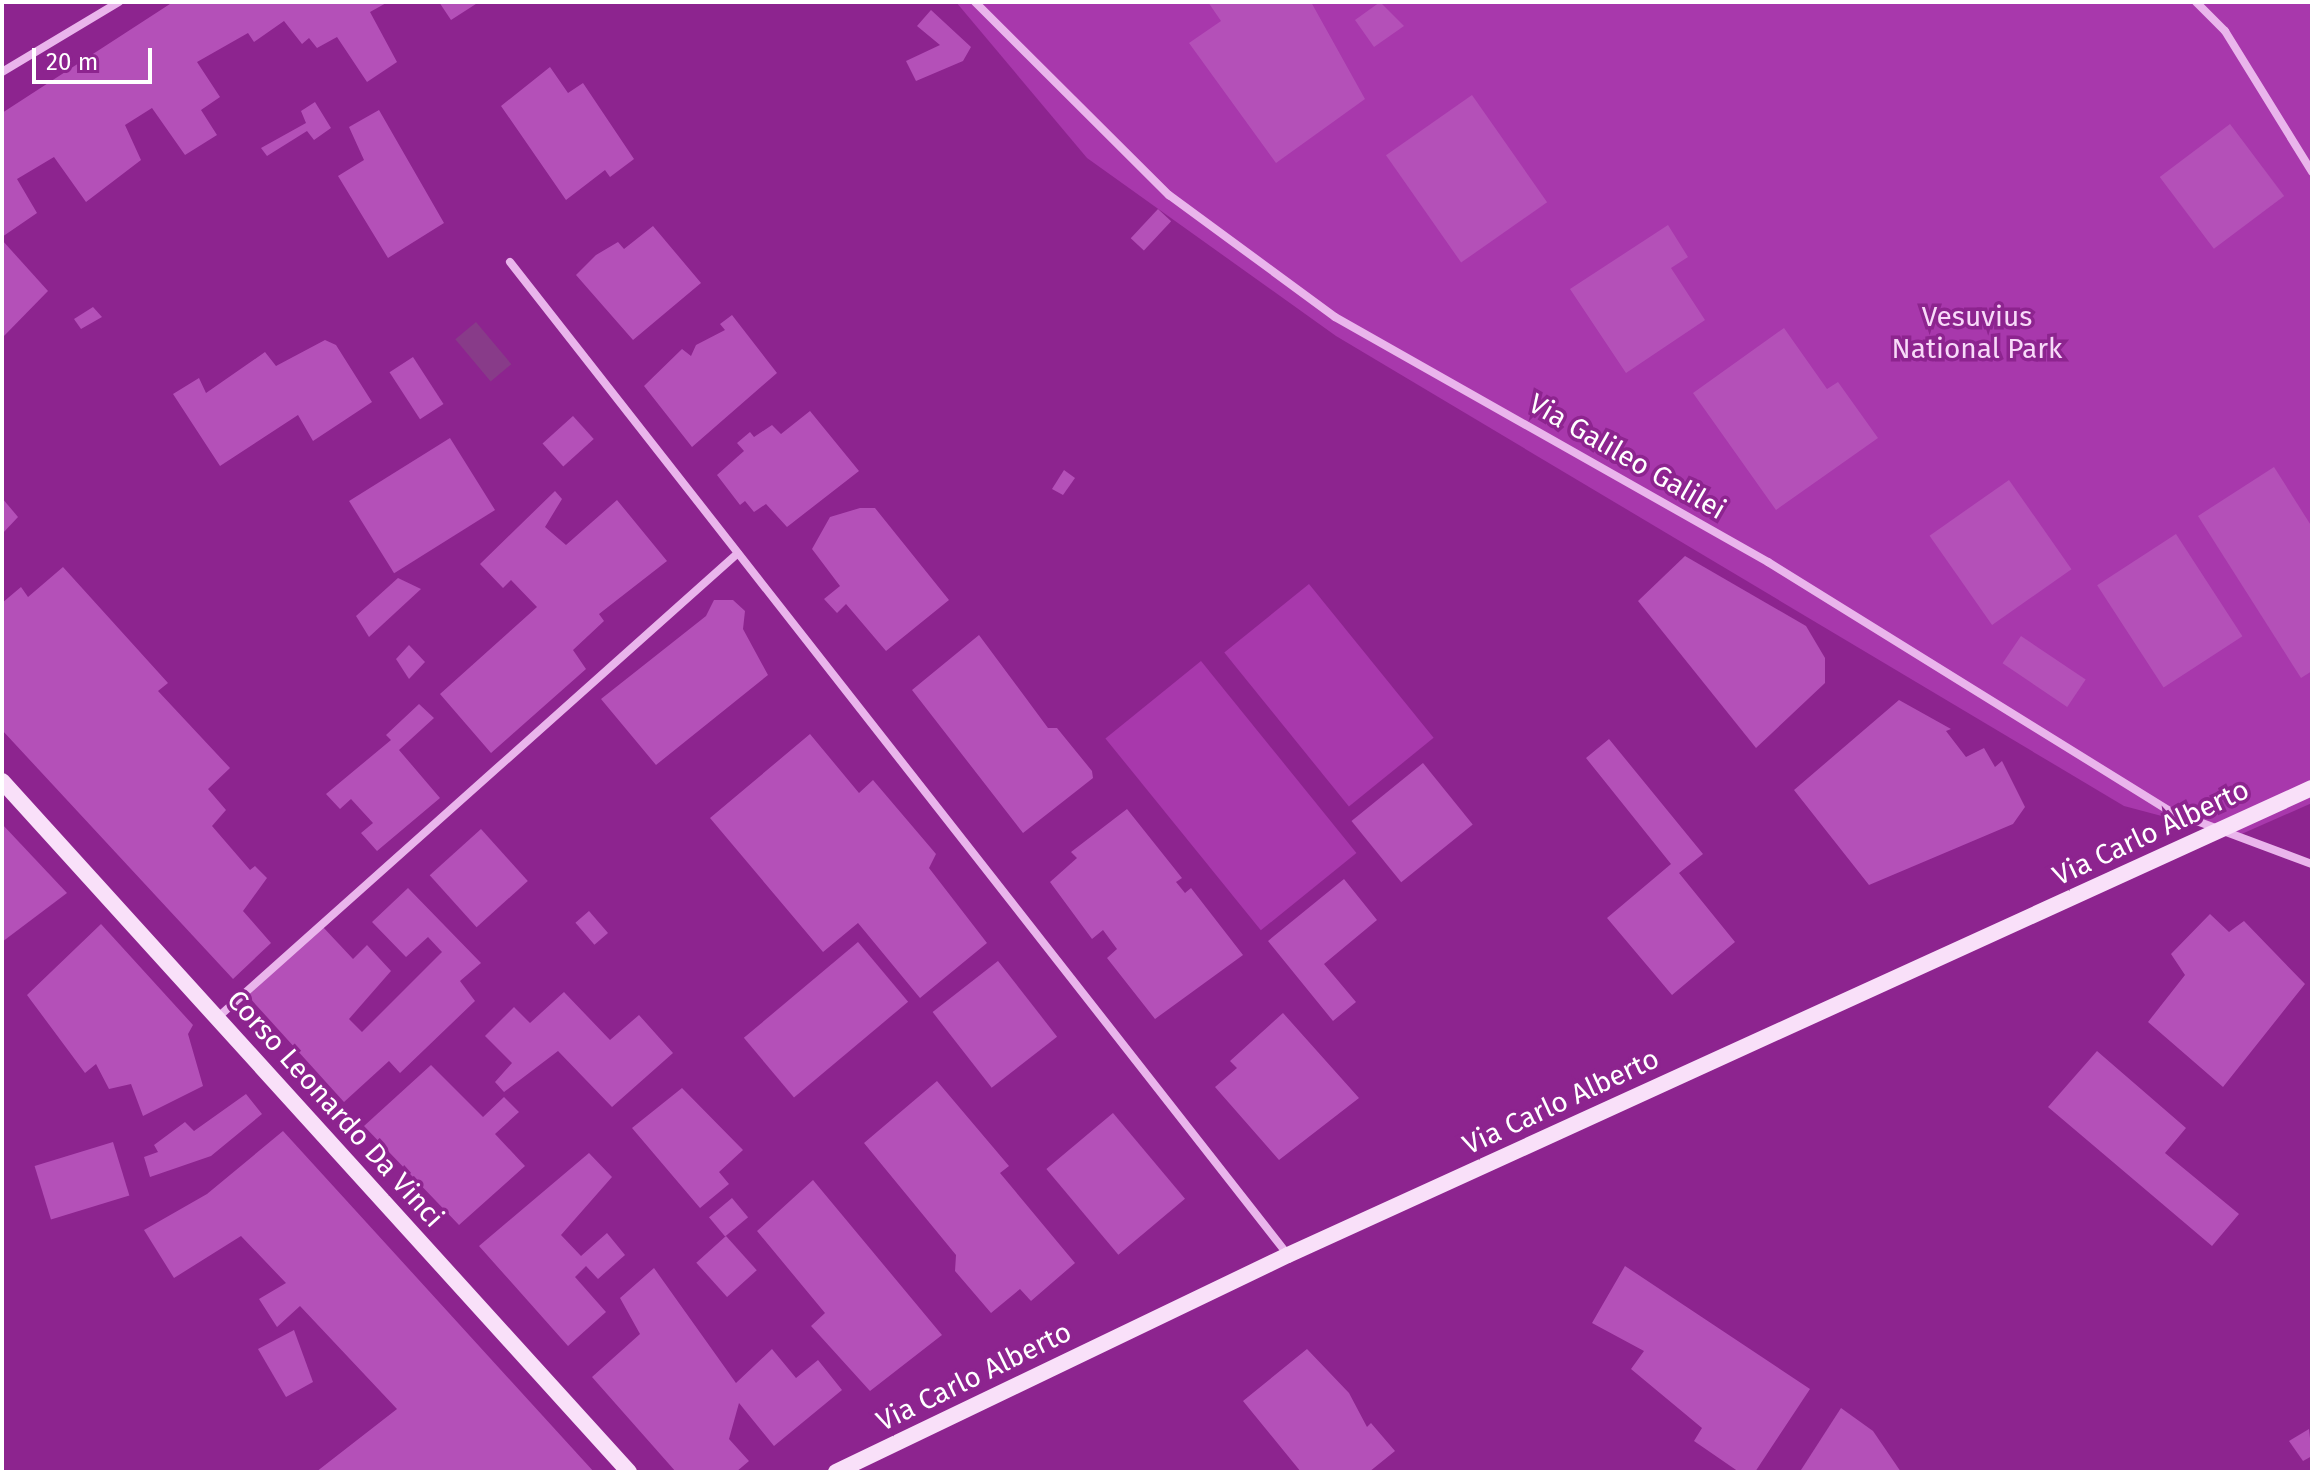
<!DOCTYPE html>
<html>
<head>
<meta charset="utf-8">
<style>
	body { margin:0 }
	#map { position:relative; width:2314px; height:1474px; overflow:hidden; background:#8d248f; font-family:"Fira Sans",sans-serif }
	div>[style] { position:absolute }
	.green>* { inset:0; background:#a838ac; transform-origin:0 0 }
	.water>* { inset:0; background:#883b89; transform-origin:0 0 }
	.building>* { inset:0; background:#b450b8; transform-origin:0 0 }
	.street>* { height:8px; margin:-4px; padding:0 4px; transform-origin:4px; border-radius:4px; background:#eab5ec }
	.secondary>* { height:16px; margin:-8px; padding:0 8px; transform-origin:8px; border-radius:8px; background:#f9e0f9 }
	span { translate:-50% -50%; white-space:nowrap; text-align:center; line-height:1.15; -webkit-text-stroke:7px #8d248f; paint-order:stroke }
	.park-label { font-size:28px; color:#f8daf9 }
	.street-label { font-size:28px; color:#fff }
	.frame { position:absolute; inset:0; border:4px solid #fff; pointer-events:none }
	.scale { position:absolute; left:32px; top:48px; width:120px; height:36px; box-sizing:border-box; border:4px solid #fff; border-top:0; padding-left:10px; font-size:24px; line-height:28px; white-space:nowrap; color:#fff; -webkit-text-stroke:6px #8d248f; paint-order:stroke }
</style>
</head>
<body>
<div id="map">
	<div class="green">
		<div style="clip-path:polygon(956px 2px,2312px 2px,2312px 803px,2237px 836px,2124px 806px,1336px 336px,1087px 158px)"></div>
		<div style="left:1309px;top:584px;width:198px;height:109px;rotate:51deg"></div>
		<div style="left:1201px;top:661px;width:247px;height:123px;rotate:51deg"></div>
	</div>
	<div class="water">
		<div style="left:476px;top:322px;width:55px;height:27px;rotate:50deg"></div>
	</div>
	<div class="building">
		<div style="clip-path:polygon(173px 2px,388px 2px,370px 12px,397px 62px,367px 82px,337px 37px,317px 48px,309px 38px,302px 44px,284px 21px,254px 42px,248px 33px,197px 62px,220px 97px,201px 110px,217px 135px,185px 155px,152px 108px,125px 125px,141px 160px,86px 202px,54px 157px,17px 179px,37px 213px,2px 237px,2px 113px)"></div>
		<div style="clip-path:polygon(439px 2px,479px 2px,451px 20px)"></div>
		<div style="clip-path:polygon(1208px 2px,1311px 2px,1365px 99px,1276px 163px,1189px 43px,1221px 21px)"></div>
		<div style="clip-path:polygon(1380px 2px,1404px 26px,1374px 47px,1355px 20px)"></div>
		<div style="clip-path:polygon(931px 10px,971px 47px,963px 61px,916px 81px,906px 61px,940px 45px,917px 26px)"></div>
		<div style="clip-path:polygon(550px 67px,568px 93px,583px 83px,634px 159px,610px 177px,605px 170px,566px 200px,501px 106px)"></div>
		<div style="left:1472px;top:95px;width:131px;height:105px;rotate:55deg"></div>
		<div style="clip-path:polygon(315px 102px,331px 128px,314px 140px,307px 131px,267px 156px,261px 148px,306px 123px,301px 111px)"></div>
		<div style="clip-path:polygon(379px 110px,444px 223px,388px 258px,338px 176px,364px 160px,349px 127px)"></div>
		<div style="left:2230px;top:124px;width:90px;height:88px;rotate:53deg"></div>
		<div style="left:1158px;top:209px;width:18px;height:40px;rotate:43deg"></div>
		<div style="clip-path:polygon(1668px 225px,1688px 257px,1671px 268px,1705px 320px,1626px 373px,1570px 289px)"></div>
		<div style="clip-path:polygon(653px 226px,701px 283px,633px 340px,576px 275px,596px 255px,618px 242px,624px 249px)"></div>
		<div style="clip-path:polygon(2px 240px,48px 291px,2px 338px)"></div>
		<div style="clip-path:polygon(93px 307px,102px 317px,81px 329px,74px 319px)"></div>
		<div style="clip-path:polygon(732px 315px,777px 373px,692px 447px,644px 386px,682px 349px,691px 356px,696px 345px,725px 330px,720px 324px)"></div>
		<div style="clip-path:polygon(1784px 328px,1827px 389px,1838px 382px,1878px 438px,1776px 510px,1693px 393px)"></div>
		<div style="clip-path:polygon(325px 340px,336px 345px,372px 402px,313px 441px,298px 415px,220px 466px,173px 394px,199px 378px,206px 393px,265px 352px,276px 366px)"></div>
		<div style="left:413px;top:357px;width:56px;height:28px;rotate:57deg"></div>
		<div style="clip-path:polygon(810px 411px,859px 471px,787px 527px,766px 504px,754px 512px,745px 501px,740px 505px,717px 475px,744px 451px,737px 443px,750px 432px,754px 437px,772px 425px,781px 434px)"></div>
		<div style="left:573px;top:416px;width:31px;height:41px;rotate:48deg"></div>
		<div style="left:450px;top:438px;width:85px;height:119px;rotate:58deg"></div>
		<div style="clip-path:polygon(2274px 467px,2312px 527px,2312px 671px,2301px 678px,2198px 516px)"></div>
		<div style="clip-path:polygon(1064px 470px,1075px 478px,1063px 495px,1052px 489px)"></div>
		<div style="left:2009px;top:480px;width:109px;height:97px;rotate:55deg"></div>
		<div style="clip-path:polygon(555px 491px,562px 499px,545px 527px,566px 545px,617px 500px,667px 561px,599px 614px,604px 621px,573px 650px,586px 669px,491px 753px,440px 694px,537px 607px,511px 580px,503px 588px,480px 564px)"></div>
		<div style="clip-path:polygon(2px 498px,18px 517px,2px 534px)"></div>
		<div style="clip-path:polygon(860px 508px,875px 508px,949px 600px,886px 651px,846px 604px,837px 613px,824px 599px,840px 586px,812px 549px,830px 517px)"></div>
		<div style="left:2176px;top:534px;width:122px;height:94px;rotate:57deg"></div>
		<div style="clip-path:polygon(1685px 556px,1806px 626px,1825px 658px,1825px 683px,1756px 748px,1638px 601px)"></div>
		<div style="clip-path:polygon(63px 567px,168px 683px,158px 691px,230px 768px,208px 789px,226px 810px,212px 826px,250px 870px,255px 866px,267px 878px,243px 911px,271px 943px,233px 979px,2px 730px,2px 603px,21px 587px,28px 597px)"></div>
		<div style="clip-path:polygon(398px 578px,421px 589px,369px 637px,356px 616px)"></div>
		<div style="clip-path:polygon(714px 600px,733px 600px,745px 611px,743px 629px,768px 675px,656px 765px,601px 699px,706px 616px)"></div>
		<div style="clip-path:polygon(979px 635px,1048px 728px,1057px 728px,1092px 771px,1093px 778px,1023px 833px,912px 690px)"></div>
		<div style="left:2021px;top:636px;width:78px;height:33px;rotate:34deg"></div>
		<div style="clip-path:polygon(409px 645px,425px 662px,409px 679px,396px 659px)"></div>
		<div style="clip-path:polygon(1899px 700px,1951px 729px,1946px 731px,1966px 757px,1984px 748px,1995px 767px,2002px 761px,2025px 807px,2013px 824px,1869px 885px,1794px 790px)"></div>
		<div style="clip-path:polygon(419px 704px,434px 718px,399px 750px,440px 798px,377px 851px,361px 833px,373px 823px,351px 799px,340px 809px,326px 794px,391px 740px,386px 735px)"></div>
		<div style="clip-path:polygon(810px 734px,859px 793px,873px 780px,936px 854px,929px 868px,987px 943px,920px 998px,858px 923px,823px 952px,710px 818px)"></div>
		<div style="clip-path:polygon(1609px 739px,1703px 854px,1679px 873px,1735px 942px,1672px 995px,1607px 918px,1671px 864px,1586px 758px)"></div>
		<div style="left:1423px;top:763px;width:79px;height:92px;rotate:51deg"></div>
		<div style="clip-path:polygon(1127px 809px,1182px 878px,1176px 882px,1185px 893px,1191px 888px,1243px 955px,1155px 1019px,1107px 958px,1117px 949px,1103px 930px,1092px 939px,1050px 882px,1077px 858px,1071px 852px)"></div>
		<div style="clip-path:polygon(2px 824px,67px 893px,2px 942px)"></div>
		<div style="left:481px;top:829px;width:70px;height:69px;rotate:48deg"></div>
		<div style="clip-path:polygon(1344px 879px,1377px 920px,1324px 964px,1356px 1002px,1333px 1021px,1268px 941px)"></div>
		<div style="clip-path:polygon(408px 888px,481px 963px,460px 981px,475px 1001px,400px 1073px,389px 1061px,344px 1102px,248px 996px,322px 926px,353px 959px,367px 945px,391px 971px,349px 1019px,362px 1032px,442px 952px,428px 937px,406px 957px,372px 922px)"></div>
		<div style="left:589px;top:911px;width:29px;height:18px;rotate:49deg"></div>
		<div style="clip-path:polygon(2210px 914px,2229px 932px,2244px 921px,2305px 984px,2223px 1087px,2148px 1022px,2185px 975px,2171px 954px)"></div>
		<div style="clip-path:polygon(101px 924px,193px 1025px,188px 1034px,203px 1086px,143px 1116px,131px 1084px,109px 1089px,96px 1064px,85px 1073px,27px 995px)"></div>
		<div style="left:858px;top:942px;width:78px;height:149px;rotate:50deg"></div>
		<div style="left:998px;top:961px;width:96px;height:83px;rotate:52deg"></div>
		<div style="clip-path:polygon(564px 992px,610px 1040px,639px 1015px,673px 1053px,612px 1107px,558px 1051px,504px 1092px,495px 1082px,512px 1063px,485px 1036px,514px 1007px,530px 1023px)"></div>
		<div style="clip-path:polygon(1283px 1013px,1359px 1098px,1279px 1160px,1215px 1087px,1237px 1068px,1230px 1061px)"></div>
		<div style="clip-path:polygon(2097px 1051px,2186px 1128px,2165px 1153px,2239px 1214px,2212px 1246px,2048px 1107px)"></div>
		<div style="clip-path:polygon(431px 1065px,483px 1117px,504px 1097px,519px 1112px,495px 1134px,525px 1166px,459px 1225px,364px 1126px)"></div>
		<div style="clip-path:polygon(937px 1081px,1009px 1166px,1000px 1173px,1075px 1263px,1031px 1301px,1020px 1289px,991px 1313px,955px 1271px,956px 1255px,864px 1143px)"></div>
		<div style="clip-path:polygon(682px 1088px,743px 1150px,719px 1172px,729px 1184px,700px 1208px,632px 1128px)"></div>
		<div style="clip-path:polygon(246px 1094px,262px 1114px,211px 1156px,150px 1177px,144px 1157px,158px 1152px,154px 1145px,185px 1122px,194px 1131px)"></div>
		<div style="left:1113px;top:1113px;width:112px;height:87px;rotate:50deg"></div>
		<div style="clip-path:polygon(283px 1131px,594px 1472px,316px 1472px,397px 1409px,300px 1306px,277px 1327px,259px 1299px,286px 1283px,241px 1236px,174px 1278px,144px 1230px,207px 1194px)"></div>
		<div style="left:113px;top:1142px;width:56px;height:82px;rotate:73deg"></div>
		<div style="clip-path:polygon(589px 1153px,612px 1177px,561px 1235px,581px 1256px,607px 1233px,625px 1255px,598px 1279px,586px 1266px,575px 1277px,606px 1312px,568px 1346px,479px 1246px)"></div>
		<div style="clip-path:polygon(813px 1180px,942px 1335px,870px 1391px,811px 1326px,825px 1313px,757px 1231px)"></div>
		<div style="left:732px;top:1198px;width:25px;height:30px;rotate:50deg"></div>
		<div style="left:726px;top:1236px;width:46px;height:40px;rotate:48deg"></div>
		<div style="clip-path:polygon(1625px 1266px,1810px 1389px,1755px 1472px,1739px 1472px,1694px 1441px,1702px 1428px,1631px 1369px,1644px 1351px,1592px 1323px)"></div>
		<div style="clip-path:polygon(654px 1268px,736px 1383px,772px 1349px,796px 1378px,818px 1360px,842px 1390px,774px 1446px,739px 1403px,729px 1439px,749px 1461px,736px 1472px,676px 1472px,592px 1377px,640px 1334px,620px 1298px)"></div>
		<div style="clip-path:polygon(294px 1330px,313px 1382px,286px 1397px,258px 1349px)"></div>
		<div style="clip-path:polygon(1307px 1349px,1349px 1393px,1367px 1427px,1371px 1423px,1395px 1451px,1369px 1472px,1301px 1472px,1243px 1401px)"></div>
		<div style="clip-path:polygon(1841px 1408px,1873px 1431px,1901px 1472px,1801px 1470px)"></div>
		<div style="clip-path:polygon(2309px 1429px,2312px 1456px,2303px 1461px,2289px 1441px)"></div>
	</div>
	<div class="street">
		<div style="left:975px;top:2px;width:274px;rotate:44.9deg"></div>
		<div style="left:1169px;top:195px;width:206px;rotate:36.3deg"></div>
		<div style="left:1335px;top:317px;width:498px;rotate:29.5deg"></div>
		<div style="left:1768px;top:562px;width:473px;rotate:31.8deg"></div>
		<div style="left:2170px;top:811px;width:152px;rotate:20.5deg"></div>
		<div style="left:2196px;top:2px;width:41px;rotate:45deg"></div>
		<div style="left:2225px;top:31px;width:166px;rotate:58.3deg"></div>
		<div style="left:2px;top:72px;width:136px;rotate:-30.9deg"></div>
		<div style="left:510px;top:262px;width:1261px;rotate:51.92deg"></div>
		<div style="left:217px;top:1018px;width:698px;rotate:-41.75deg"></div>
	</div>
	<div class="secondary">
		<div style="left:2px;top:781px;width:933px;rotate:47.78deg"></div>
		<div style="left:836px;top:1472px;width:501px;rotate:-25.65deg"></div>
		<div style="left:1288px;top:1255px;width:1125px;rotate:-24.52deg"></div>
	</div>
	<div class="park-label">
		<span style="left:1977px;top:333px">Vesuvius<br>National Park</span>
	</div>
	<div class="street-label">
		<span style="left:1627px;top:457px;rotate:30deg">Via Galileo Galilei</span>
		<span style="left:2151px;top:833px;rotate:-25deg">Via Carlo Alberto</span>
		<span style="left:1561px;top:1102px;rotate:-25deg">Via Carlo Alberto</span>
		<span style="left:335px;top:1109px;rotate:48deg">Corso Leonardo Da Vinci</span>
		<span style="left:974px;top:1377px;rotate:-26deg">Via Carlo Alberto</span>
	</div>
	<div class="frame"></div>
	<div class="scale">20 m</div>
</div>
</body>
</html>
